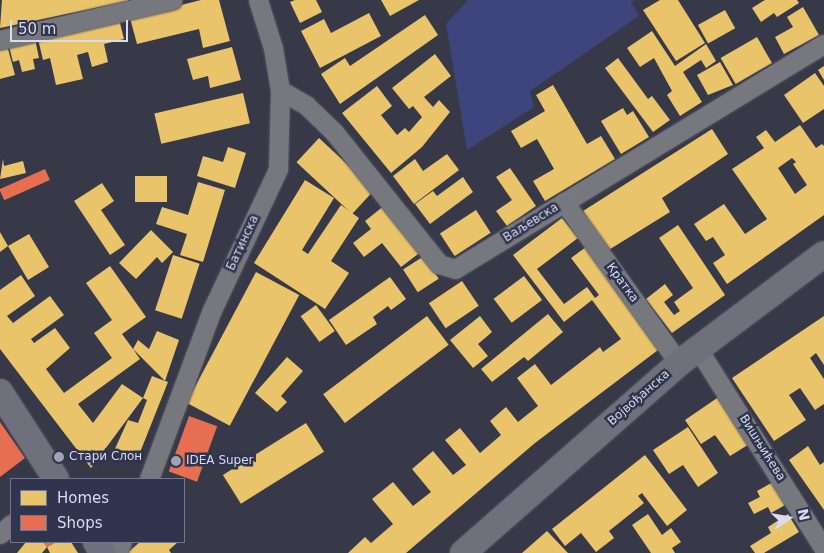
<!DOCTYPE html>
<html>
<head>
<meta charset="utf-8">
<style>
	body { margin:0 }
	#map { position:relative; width:824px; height:553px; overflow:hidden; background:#373948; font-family:"DejaVu Sans",sans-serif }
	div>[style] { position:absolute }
	.green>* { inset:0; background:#3e447c }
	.homes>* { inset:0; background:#e9c46a; transform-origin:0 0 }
	.shops>* { inset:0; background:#e76f51; transform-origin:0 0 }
	.roads { filter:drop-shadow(0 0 1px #565764) drop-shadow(0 0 1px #565764) }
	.street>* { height:19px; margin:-9.5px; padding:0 9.5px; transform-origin:9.5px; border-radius:9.5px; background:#77787e }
	.secondary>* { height:26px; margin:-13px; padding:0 13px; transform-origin:13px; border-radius:13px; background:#6f707b }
	.dots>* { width:14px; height:14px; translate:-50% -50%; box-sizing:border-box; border:2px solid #30344f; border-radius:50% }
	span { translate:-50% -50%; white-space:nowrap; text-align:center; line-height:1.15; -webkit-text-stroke:5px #30344f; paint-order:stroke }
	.street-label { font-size:12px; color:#d8dced }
	.poi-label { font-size:12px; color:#d8dced }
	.left { translate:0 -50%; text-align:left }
	.legend { position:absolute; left:10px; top:478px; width:175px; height:65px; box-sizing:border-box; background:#30344f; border:1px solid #73778e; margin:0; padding:6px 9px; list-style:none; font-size:15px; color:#d8dced }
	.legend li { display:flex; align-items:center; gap:10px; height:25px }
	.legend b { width:25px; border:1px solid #73778e }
	.north { position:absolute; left:764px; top:493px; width:50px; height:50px; -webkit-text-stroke:4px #30344f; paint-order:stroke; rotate:77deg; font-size:14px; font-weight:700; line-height:20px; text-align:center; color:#d8dced }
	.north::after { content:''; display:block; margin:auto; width:18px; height:22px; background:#d8dced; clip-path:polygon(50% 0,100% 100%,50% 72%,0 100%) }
	.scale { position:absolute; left:10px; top:20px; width:118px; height:22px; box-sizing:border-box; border:2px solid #d8dced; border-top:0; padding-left:6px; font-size:15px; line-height:18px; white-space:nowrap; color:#d8dced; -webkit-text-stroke:4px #30344f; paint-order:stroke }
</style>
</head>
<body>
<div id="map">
	<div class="green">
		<div style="clip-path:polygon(468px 0,635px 0,631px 2px,639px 16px,530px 91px,534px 107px,467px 150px,446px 24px)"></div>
	</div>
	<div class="homes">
		<div style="clip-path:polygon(2px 0,128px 0,128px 1px,0 28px)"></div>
		<div style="clip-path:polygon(201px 0,219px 0,230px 41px,203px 48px,199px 29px,137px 44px,130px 18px)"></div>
		<div style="clip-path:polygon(295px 0,316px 0,322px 12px,300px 23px,290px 2px)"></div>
		<div style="clip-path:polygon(381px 0,419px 0,390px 16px)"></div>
		<div style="clip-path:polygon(660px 0,678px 0,705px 43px,676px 61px,643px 10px)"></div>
		<div style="clip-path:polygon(765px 0,797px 0,799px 3px,777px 17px,774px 13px,761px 22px,752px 8px)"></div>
		<div style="clip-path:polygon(803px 7px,819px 35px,784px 54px,775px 37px,793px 27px,787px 17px)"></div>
		<div style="left:725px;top:10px;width:21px;height:31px;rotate:61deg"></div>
		<div style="clip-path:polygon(369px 13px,381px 36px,320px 68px,301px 31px,324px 19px,331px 33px)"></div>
		<div style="clip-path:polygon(425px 15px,438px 35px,340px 104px,321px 74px,345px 58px,350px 66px)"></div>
		<div style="clip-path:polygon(119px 19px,124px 39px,104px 44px,108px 62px,92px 67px,88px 52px,77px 55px,83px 79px,56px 85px,50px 58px,43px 60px,38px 39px)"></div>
		<div style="clip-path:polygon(652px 31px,675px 66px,706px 44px,716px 61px,706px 68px,701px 60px,683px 72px,702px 102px,680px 116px,667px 95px,672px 91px,654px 58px,640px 67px,627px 48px)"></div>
		<div style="left:757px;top:37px;width:30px;height:42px;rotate:60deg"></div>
		<div style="clip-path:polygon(35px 39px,39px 58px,33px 59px,35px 69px,22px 72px,19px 60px,13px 62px,9px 46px)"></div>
		<div style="clip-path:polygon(7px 45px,15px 75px,0 79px,0 46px)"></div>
		<div style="clip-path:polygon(232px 47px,241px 80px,210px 88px,208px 76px,193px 80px,187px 59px)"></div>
		<div style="clip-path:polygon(435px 54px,451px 76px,424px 97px,433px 107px,439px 100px,450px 112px,422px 147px,391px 173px,342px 113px,377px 86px,392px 106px,381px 115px,397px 135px,405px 128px,409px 132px,422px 117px,413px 106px,409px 109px,392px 88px)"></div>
		<div style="clip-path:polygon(618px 58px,648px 99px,652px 96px,670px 120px,653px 132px,605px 68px)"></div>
		<div style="clip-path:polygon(720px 62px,733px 85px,708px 95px,697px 75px)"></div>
		<div style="clip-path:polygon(824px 66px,824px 80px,818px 70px)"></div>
		<div style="clip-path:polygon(815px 73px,824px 86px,824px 109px,803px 123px,784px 95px)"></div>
		<div style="clip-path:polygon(553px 85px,587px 144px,601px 136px,615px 159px,545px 201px,533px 181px,554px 169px,537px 139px,521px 148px,511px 131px,545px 111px,536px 95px)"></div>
		<div style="left:243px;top:93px;width:31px;height:91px;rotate:77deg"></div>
		<div style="clip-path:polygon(623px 108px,627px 115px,633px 111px,649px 137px,621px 154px,601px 121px)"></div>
		<div style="clip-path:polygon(evenodd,800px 125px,816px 148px,822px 144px,824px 146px,824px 215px,727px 284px,713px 263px,725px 255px,713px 237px,706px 241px,694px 224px,724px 204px,745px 234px,767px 219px,732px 169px,764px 148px,756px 137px,766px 130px,775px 142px,800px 125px,792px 158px,796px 162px,793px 164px,807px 185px,795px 194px,778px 168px,792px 158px)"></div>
		<div style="clip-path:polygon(712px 129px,728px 154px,662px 198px,670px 212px,607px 251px,583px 211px)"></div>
		<div style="left:319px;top:138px;width:76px;height:33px;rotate:43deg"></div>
		<div style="clip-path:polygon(228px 147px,246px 153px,235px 188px,197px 176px,203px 156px,223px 162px)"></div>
		<div style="clip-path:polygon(447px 154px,459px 170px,414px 204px,393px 176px,415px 159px,423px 171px)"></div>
		<div style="clip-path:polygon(3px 159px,4px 166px,23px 161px,26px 173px,0 179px)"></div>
		<div style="clip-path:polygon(510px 168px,536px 206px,507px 226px,496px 211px,512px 200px,496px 177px)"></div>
		<div style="left:135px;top:176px;width:32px;height:26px"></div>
		<div style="clip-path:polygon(463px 177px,473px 192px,430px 224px,415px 204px,433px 191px,437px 196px)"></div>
		<div style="clip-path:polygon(305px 180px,334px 198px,302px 250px,308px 254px,341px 205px,359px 218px,331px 261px,349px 273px,325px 309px,254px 263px)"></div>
		<div style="clip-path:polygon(198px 182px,225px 190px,203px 262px,180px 255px,187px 234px,156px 224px,162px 207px,188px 215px)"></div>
		<div style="clip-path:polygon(102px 183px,114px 201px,101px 210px,125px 245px,110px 255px,74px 201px)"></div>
		<div style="clip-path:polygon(385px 205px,422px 251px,401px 267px,382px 243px,364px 257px,353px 243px,371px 229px,365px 221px)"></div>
		<div style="left:476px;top:210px;width:27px;height:43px;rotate:57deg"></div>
		<div style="clip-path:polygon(562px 218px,578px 238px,537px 269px,564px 304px,587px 287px,595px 298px,599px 295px,571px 258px,586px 247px,662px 347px,535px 443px,406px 553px,348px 553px,365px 537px,371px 543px,393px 524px,372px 499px,393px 482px,413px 506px,431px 492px,412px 469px,433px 451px,453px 475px,466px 465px,445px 440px,460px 428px,480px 453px,501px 435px,490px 421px,506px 407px,518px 422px,538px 406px,517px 378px,535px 364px,551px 385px,600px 347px,603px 352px,621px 339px,592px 300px,564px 322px,513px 255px)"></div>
		<div style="clip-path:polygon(678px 225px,725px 295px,672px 333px,646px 299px,665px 284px,673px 295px,664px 302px,674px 315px,680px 311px,674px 302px,693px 288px,659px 238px)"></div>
		<div style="clip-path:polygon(151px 230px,173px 252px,162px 263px,157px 257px,136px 279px,119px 263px)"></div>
		<div style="clip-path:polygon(0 232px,8px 246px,29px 234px,49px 267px,28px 280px,8px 246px,0 252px)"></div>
		<div style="left:173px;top:255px;width:28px;height:58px;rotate:18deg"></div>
		<div style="left:424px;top:256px;width:27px;height:25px;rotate:57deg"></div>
		<div style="clip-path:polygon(evenodd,110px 266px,146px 317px,122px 334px,133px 349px,138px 340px,149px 349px,157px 331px,179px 340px,165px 381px,168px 382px,137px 460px,114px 451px,128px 420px,138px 423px,147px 400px,143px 398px,91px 468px,0 349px,0 290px,21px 275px,35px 296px,7px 316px,13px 323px,50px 296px,64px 315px,31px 339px,34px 343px,55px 328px,70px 348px,46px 369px,64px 393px,112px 358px,94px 333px,112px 320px,86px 283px,110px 266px,133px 349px,165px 381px,152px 376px,143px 398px,122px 384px,93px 423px,78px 404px,140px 359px,133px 349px)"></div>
		<div style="left:256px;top:272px;width:49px;height:148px;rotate:28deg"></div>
		<div style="left:524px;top:276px;width:30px;height:38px;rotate:53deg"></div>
		<div style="clip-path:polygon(390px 277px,406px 299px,391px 310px,388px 306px,373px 317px,377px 324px,346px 345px,329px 320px)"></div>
		<div style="left:462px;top:281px;width:30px;height:40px;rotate:56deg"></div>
		<div style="left:316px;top:305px;width:32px;height:19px;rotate:54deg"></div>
		<div style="clip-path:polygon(548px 314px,563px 332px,528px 361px,524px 357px,492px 382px,481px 369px)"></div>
		<div style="left:427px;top:316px;width:36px;height:130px;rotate:53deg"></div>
		<div style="clip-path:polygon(480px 316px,492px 332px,478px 344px,488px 356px,473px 368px,450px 340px)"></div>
		<div style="clip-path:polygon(824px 316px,824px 365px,816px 353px,810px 358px,824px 379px,824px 404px,815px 410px,800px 388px,789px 395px,806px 420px,774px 441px,732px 378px)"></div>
		<div style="clip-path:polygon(287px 357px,303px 371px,281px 396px,287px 402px,277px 412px,255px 393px)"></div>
		<div style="clip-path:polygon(720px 396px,751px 443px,730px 456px,715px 435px,701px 444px,685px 420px)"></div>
		<div style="left:306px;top:423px;width:34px;height:98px;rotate:58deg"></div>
		<div style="clip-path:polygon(688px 427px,718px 473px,698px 487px,683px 465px,669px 474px,653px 450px)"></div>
		<div style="clip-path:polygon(808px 446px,820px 465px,824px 462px,824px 510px,789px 460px)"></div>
		<div style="clip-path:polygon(645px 455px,687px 510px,667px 526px,642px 493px,638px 496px,644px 503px,609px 531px,614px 538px,596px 552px,581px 533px,565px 546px,552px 529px)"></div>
		<div style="clip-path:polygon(773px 482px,785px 505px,771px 513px,768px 507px,754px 514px,748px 503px,760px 497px,757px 491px)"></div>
		<div style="clip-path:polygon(648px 514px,662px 535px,671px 528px,681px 542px,672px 548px,675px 553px,651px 553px,632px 525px)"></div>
		<div style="clip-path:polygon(788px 514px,799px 532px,764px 553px,755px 553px,750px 546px,771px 533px,768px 527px)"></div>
		<div style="clip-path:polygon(547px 531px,568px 553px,522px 553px)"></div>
		<div style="clip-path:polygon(26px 542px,43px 542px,47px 547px,56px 542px,71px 542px,78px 553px,50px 553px,47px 547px,42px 553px,17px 553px)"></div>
		<div style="clip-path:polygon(140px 542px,178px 542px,169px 550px,171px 553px,127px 553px)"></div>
	</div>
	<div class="shops">
		<div style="left:45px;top:169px;width:12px;height:50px;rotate:66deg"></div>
		<div style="left:189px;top:416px;width:30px;height:59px;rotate:20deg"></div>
		<div style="clip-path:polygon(0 422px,25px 458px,0 477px)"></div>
		<div style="clip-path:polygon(43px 542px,56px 542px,47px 547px)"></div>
	</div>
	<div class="roads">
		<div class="street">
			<div style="left:0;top:40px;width:177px;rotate:-13.1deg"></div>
			<div style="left:280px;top:90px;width:30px;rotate:30deg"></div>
			<div style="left:306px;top:105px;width:39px;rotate:44deg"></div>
			<div style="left:334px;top:132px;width:169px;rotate:51.5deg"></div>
			<div style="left:439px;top:264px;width:17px;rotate:17deg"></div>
			<div style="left:455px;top:269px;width:432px;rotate:-31.4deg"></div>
			<div style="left:564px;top:202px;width:198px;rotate:54.5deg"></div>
			<div style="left:698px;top:349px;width:236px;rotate:57.8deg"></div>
			<div style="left:149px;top:479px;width:180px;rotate:-69.6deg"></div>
			<div style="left:212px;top:310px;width:156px;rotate:-64.9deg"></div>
			<div style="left:278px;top:169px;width:79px;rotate:-88.5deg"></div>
			<div style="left:280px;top:90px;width:43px;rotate:-99.5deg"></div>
			<div style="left:273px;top:48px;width:50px;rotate:-107.4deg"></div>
			<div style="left:0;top:534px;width:15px;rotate:-42deg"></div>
			<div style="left:117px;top:553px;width:12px;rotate:-66deg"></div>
		</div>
		<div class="secondary">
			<div style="left:0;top:392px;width:103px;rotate:57.2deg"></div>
			<div style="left:96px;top:542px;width:13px;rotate:58deg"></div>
			<div style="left:463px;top:553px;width:288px;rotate:-41.3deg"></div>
			<div style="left:679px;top:363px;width:181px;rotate:-36.9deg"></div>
		</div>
	</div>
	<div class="dots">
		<div style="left:59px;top:457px;background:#a0a3b3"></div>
		<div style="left:176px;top:461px;background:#a0a3b3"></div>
	</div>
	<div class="street-label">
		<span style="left:531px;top:223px;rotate:-32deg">Ваљевска</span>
		<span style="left:243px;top:243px;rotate:-65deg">Батинска</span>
		<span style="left:622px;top:283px;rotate:54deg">Кратка</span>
		<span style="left:639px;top:398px;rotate:-41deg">Војвођанска</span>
		<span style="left:762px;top:448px;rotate:58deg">Вишњићева</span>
	</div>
	<div class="poi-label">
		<span class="left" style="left:69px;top:457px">Стари Слон</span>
		<span class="left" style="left:186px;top:461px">IDEA Super</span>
	</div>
	<ul class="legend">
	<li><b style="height:14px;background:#e9c46a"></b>Homes</li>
	<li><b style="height:14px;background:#e76f51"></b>Shops</li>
	</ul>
	<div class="north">N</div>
	<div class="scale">50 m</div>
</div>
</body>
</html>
